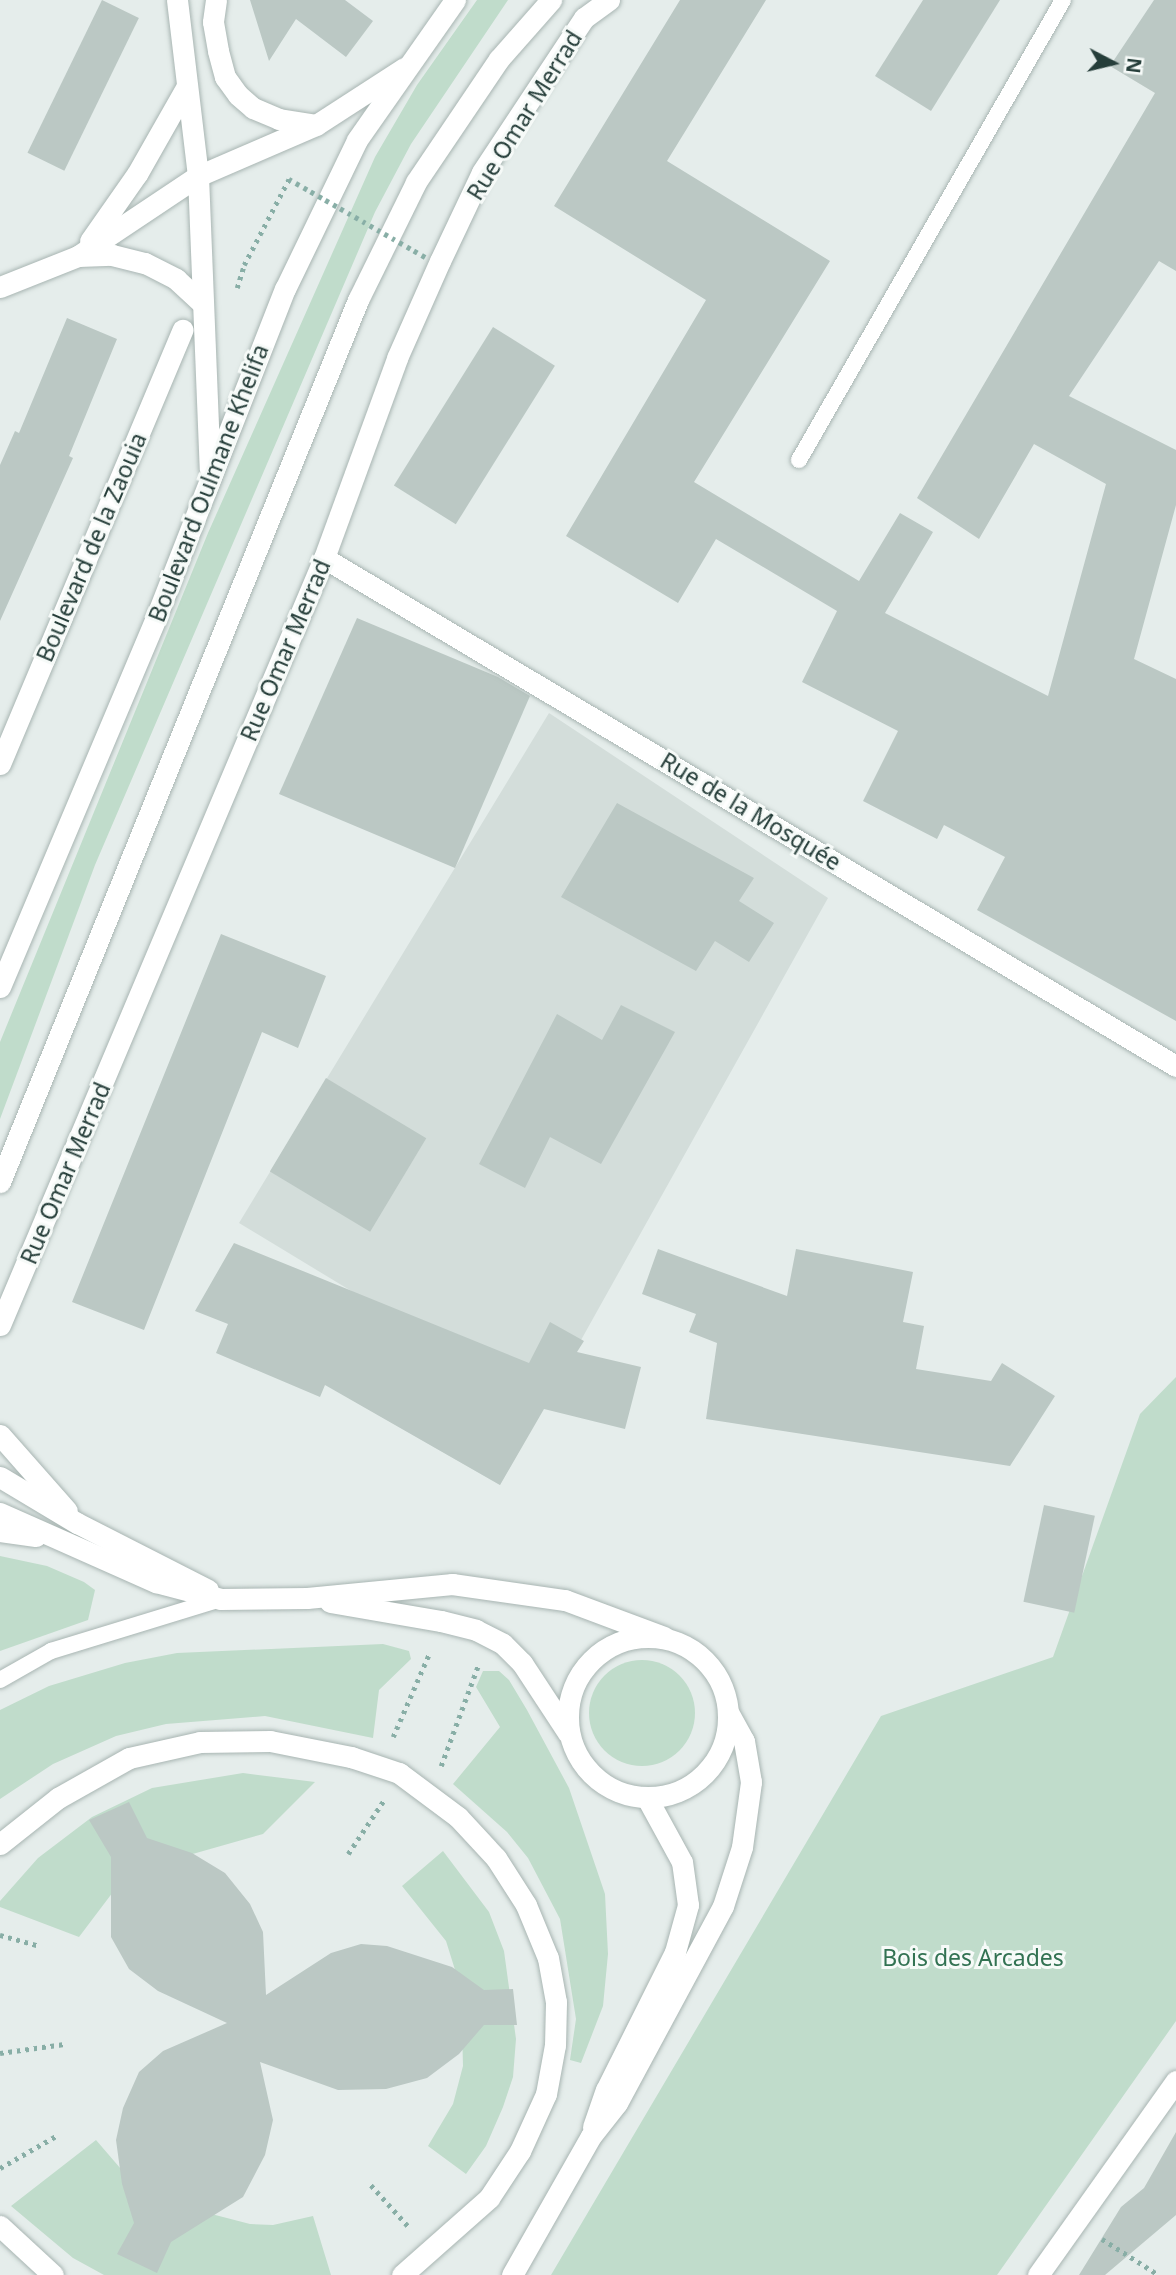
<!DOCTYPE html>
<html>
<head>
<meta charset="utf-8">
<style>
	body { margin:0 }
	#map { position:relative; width:1176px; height:2275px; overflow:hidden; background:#e5edeb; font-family:"Noto Sans",sans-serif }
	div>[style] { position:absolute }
	.built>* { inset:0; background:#d3ddda }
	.green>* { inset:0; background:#c0dccb }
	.round { border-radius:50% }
	.building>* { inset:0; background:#bbc8c4; transform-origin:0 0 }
	.path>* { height:4.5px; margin-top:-2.25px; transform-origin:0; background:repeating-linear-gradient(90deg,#88aea6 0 3.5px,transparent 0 8.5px) }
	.roads { filter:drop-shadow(0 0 2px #a8b5b2) drop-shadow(0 0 2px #a8b5b2) }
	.lane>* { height:16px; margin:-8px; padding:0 8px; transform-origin:8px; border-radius:8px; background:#fff }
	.street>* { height:21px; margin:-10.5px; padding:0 10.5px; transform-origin:10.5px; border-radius:10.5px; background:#fff }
	.secondary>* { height:21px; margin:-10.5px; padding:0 10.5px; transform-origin:10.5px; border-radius:10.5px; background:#fff }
	.secondary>.ring { margin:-10.5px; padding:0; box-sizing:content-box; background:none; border:21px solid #fff; border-radius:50% }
	.path-bridge>* { height:4.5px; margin-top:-2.25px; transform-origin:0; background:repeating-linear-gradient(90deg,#88aea6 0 3.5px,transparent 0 8.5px) }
	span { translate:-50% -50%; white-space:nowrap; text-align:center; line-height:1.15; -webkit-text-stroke:6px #f6faf8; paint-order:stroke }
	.street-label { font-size:23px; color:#263e3a }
	.park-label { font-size:23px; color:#327252 }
	.north { position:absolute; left:1078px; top:28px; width:70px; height:70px; -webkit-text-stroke:5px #f6faf8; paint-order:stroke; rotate:97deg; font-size:19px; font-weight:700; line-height:28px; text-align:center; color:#263e3a }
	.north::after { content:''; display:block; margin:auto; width:24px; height:32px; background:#263e3a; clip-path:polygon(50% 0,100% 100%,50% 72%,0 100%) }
</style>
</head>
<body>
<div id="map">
	<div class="built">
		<div style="clip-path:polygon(549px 713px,828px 898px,500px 1485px,347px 1397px,353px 1292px,239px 1223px)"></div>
	</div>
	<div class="green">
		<div style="clip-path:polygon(477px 0,508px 0,411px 144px,375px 212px,95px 865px,0 1119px,0 1042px,208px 533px,375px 157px,417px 85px)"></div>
		<div style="clip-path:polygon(1176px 1377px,1176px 2021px,997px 2275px,551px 2275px,881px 1716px,1053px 1657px,1140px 1414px)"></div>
		<div style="clip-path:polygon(0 1556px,47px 1566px,84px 1582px,95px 1590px,88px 1620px,0 1651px)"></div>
		<div style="clip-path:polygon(383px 1644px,409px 1651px,411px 1659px,379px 1690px,373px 1738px,265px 1716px,166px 1724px,116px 1736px,53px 1764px,0 1799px,0 1710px,49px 1686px,125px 1663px,177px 1653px)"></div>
		<div class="round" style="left:589px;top:1660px;width:106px;height:106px"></div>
		<div style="clip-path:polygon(483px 1671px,499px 1671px,509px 1680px,527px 1710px,569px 1788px,605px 1894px,608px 1954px,603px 2006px,581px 2063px,570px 2060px,576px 2019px,560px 1919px,528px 1858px,507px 1832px,453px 1784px,500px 1727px,476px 1687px)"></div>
		<div style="clip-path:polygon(243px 1773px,315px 1782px,263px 1834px,175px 1859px,113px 1892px,79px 1937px,0 1907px,0 1901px,38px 1858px,92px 1817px,152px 1788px)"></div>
		<div style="clip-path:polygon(443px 1851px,489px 1912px,504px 1951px,516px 2039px,513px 2077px,503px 2107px,486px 2146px,466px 2174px,428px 2146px,453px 2104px,463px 2066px,461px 1989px,446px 1941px,402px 1886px)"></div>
		<div style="clip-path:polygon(96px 2140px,133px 2183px,169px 2203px,250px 2224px,273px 2225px,313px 2216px,331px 2275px,104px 2275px,73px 2258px,11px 2206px)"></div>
	</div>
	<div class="building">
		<div style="left:102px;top:0;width:41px;height:170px;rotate:26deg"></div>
		<div style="clip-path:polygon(250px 0,345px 0,373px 21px,346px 57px,296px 19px,269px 61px)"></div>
		<div style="clip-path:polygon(680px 0,766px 0,667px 161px,830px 261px,694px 482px,859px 581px,900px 513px,933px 532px,885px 613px,1048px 696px,1106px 484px,1034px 444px,979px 539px,917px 498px,1155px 93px,1110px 66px,1154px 0,1176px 0,1176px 271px,1159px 261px,1069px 396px,1176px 450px,1176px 505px,1134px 659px,1176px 679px,1176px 1021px,977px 910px,1005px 857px,944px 825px,937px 839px,863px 801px,898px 731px,802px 682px,837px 611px,716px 539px,678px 603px,566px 536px,706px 300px,554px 206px)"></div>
		<div style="clip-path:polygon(923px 0,1000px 0,931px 111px,875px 76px)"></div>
		<div style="clip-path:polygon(67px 318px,117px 339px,69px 456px,73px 458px,0 621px,0 465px,15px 431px,19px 433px)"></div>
		<div style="left:493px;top:327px;width:73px;height:187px;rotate:32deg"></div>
		<div style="clip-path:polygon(357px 618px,498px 677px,530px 696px,455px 868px,279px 794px)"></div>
		<div style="clip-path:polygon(617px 803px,754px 878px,739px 901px,774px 923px,749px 962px,715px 941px,696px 971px,561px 897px)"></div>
		<div style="clip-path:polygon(221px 934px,326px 976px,298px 1048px,262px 1032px,144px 1330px,72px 1302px)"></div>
		<div style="clip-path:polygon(621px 1005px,675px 1032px,601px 1164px,550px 1137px,525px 1188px,479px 1164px,557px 1014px,602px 1040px)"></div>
		<div style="left:326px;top:1078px;width:117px;height:109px;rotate:31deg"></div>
		<div style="clip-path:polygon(234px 1243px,529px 1363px,550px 1322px,584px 1341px,577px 1352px,641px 1367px,625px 1429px,544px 1409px,500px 1485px,325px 1385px,320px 1397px,216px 1353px,228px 1324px,195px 1311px)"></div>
		<div style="clip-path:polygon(658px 1249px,787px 1296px,796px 1249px,913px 1272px,903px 1322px,924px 1326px,916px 1369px,991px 1381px,1002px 1363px,1055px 1396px,1010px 1466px,706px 1419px,717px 1343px,689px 1332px,696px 1314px,642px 1294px)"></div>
		<div style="left:1044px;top:1505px;width:52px;height:99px;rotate:12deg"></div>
		<div style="clip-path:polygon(129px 1802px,147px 1838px,192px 1853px,225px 1873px,250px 1904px,263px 1932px,266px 1995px,331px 1953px,361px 1944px,387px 1946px,452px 1967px,484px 1990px,513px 1989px,517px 2025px,484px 2025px,459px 2054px,427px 2078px,386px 2089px,338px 2090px,260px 2062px,273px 2120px,265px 2155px,243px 2197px,171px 2242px,157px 2273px,117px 2254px,134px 2223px,122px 2184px,116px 2140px,123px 2108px,139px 2072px,163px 2051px,227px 2023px,158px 1991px,129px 1969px,111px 1937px,111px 1857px,89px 1820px)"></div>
		<div style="clip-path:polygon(1176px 2132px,1176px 2215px,1105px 2275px,1079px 2275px,1121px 2207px,1144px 2188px)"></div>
	</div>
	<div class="path">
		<div style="left:237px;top:288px;width:24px;rotate:-73deg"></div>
		<div style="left:244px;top:265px;width:97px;rotate:-62.4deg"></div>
		<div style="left:393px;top:1737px;width:93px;rotate:-66.5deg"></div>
		<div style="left:441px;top:1766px;width:107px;rotate:-69.7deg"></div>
		<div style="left:348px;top:1854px;width:65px;rotate:-56.3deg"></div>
		<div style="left:0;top:1935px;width:41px;rotate:15.4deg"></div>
		<div style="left:0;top:2053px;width:65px;rotate:-8deg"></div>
		<div style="left:0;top:2168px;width:64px;rotate:-29.7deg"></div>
		<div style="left:371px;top:2185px;width:55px;rotate:47.9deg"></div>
		<div style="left:1102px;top:2239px;width:67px;rotate:32.3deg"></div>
	</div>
	<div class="roads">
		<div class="lane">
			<div style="left:799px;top:460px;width:530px;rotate:-60.15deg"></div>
			<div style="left:0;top:1680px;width:59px;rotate:-29.6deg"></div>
			<div style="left:51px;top:1651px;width:178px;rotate:-17deg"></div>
		</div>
		<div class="street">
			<div style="left:90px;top:241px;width:82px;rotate:-55deg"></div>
			<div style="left:137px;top:174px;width:101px;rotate:-60.4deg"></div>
			<div style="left:78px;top:256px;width:34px;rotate:-2deg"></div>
			<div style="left:112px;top:255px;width:34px;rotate:14deg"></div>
			<div style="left:145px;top:263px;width:35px;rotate:27deg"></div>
			<div style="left:176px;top:279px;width:34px;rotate:43deg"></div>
			<div style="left:0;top:287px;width:84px;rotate:-21.7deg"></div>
			<div style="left:78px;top:256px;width:144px;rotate:-33.7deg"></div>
			<div style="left:198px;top:176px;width:129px;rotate:-23.4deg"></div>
			<div style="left:316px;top:125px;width:105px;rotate:-32.9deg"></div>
			<div style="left:324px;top:558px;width:992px;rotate:30.81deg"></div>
			<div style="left:0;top:764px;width:471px;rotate:-67.2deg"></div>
			<div style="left:0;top:1325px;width:833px;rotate:-67.1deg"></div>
			<div style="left:324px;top:558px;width:213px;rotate:-69.9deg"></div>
			<div style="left:397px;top:358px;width:106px;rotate:-66.1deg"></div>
			<div style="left:440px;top:261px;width:98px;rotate:-64.7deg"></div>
			<div style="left:482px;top:172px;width:185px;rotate:-56.5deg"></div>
			<div style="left:584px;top:18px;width:31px;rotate:-36deg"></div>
			<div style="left:0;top:1844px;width:74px;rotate:-38.4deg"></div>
			<div style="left:58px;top:1798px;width:81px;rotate:-29.4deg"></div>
			<div style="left:129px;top:1758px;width:73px;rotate:-12.7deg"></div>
			<div style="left:200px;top:1742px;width:70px;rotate:-0.8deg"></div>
			<div style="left:270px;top:1741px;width:83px;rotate:11.2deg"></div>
			<div style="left:351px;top:1757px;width:51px;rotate:18.4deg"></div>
			<div style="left:399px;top:1773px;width:74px;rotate:36.7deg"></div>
			<div style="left:458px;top:1817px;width:56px;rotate:47.2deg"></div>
			<div style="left:496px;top:1858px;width:56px;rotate:57.4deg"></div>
			<div style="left:526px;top:1905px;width:57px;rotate:67.5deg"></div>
			<div style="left:548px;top:1958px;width:45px;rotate:79.7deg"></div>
			<div style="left:556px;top:2002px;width:43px;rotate:91.3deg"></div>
			<div style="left:555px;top:2045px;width:50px;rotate:100.4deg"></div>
			<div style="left:546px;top:2094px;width:63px;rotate:114.5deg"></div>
			<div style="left:520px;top:2151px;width:56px;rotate:123.4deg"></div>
			<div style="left:489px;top:2198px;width:116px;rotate:138.5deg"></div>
			<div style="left:0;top:2226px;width:72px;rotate:42.8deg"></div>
			<div style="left:1038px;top:2275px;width:238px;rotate:-54.6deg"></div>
		</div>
		<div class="secondary">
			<div style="left:177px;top:0;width:177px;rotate:83.2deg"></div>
			<div style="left:198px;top:176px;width:293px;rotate:87.7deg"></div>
			<div style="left:216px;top:0;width:22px;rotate:98deg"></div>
			<div style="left:213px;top:22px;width:29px;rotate:80deg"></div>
			<div style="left:218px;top:51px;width:27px;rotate:75deg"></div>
			<div style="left:225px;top:77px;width:22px;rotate:54deg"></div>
			<div style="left:238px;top:95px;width:20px;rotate:41deg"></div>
			<div style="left:253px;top:108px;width:28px;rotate:23deg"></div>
			<div style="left:279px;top:119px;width:37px;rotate:9deg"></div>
			<div style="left:0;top:987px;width:398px;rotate:-67.1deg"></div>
			<div style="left:155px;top:620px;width:356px;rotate:-68.6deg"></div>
			<div style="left:285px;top:289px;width:165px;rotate:-64.2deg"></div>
			<div style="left:357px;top:140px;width:171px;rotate:-55deg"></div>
			<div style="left:0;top:1182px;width:952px;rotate:-67.91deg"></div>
			<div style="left:358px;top:300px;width:131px;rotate:-63.8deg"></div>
			<div style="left:416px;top:182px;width:148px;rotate:-56deg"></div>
			<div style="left:499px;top:59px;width:79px;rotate:-48.6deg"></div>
			<div style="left:0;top:1435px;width:101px;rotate:48.6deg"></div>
			<div style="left:0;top:1477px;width:90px;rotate:30.9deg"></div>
			<div style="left:77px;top:1523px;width:147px;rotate:27.1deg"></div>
			<div style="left:0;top:1513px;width:171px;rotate:23.9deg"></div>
			<div style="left:156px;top:1582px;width:67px;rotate:14.7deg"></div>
			<div style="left:221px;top:1599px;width:86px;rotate:-0.7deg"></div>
			<div style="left:307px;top:1598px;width:146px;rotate:-5.5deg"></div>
			<div style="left:452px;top:1584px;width:114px;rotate:8.1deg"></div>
			<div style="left:565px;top:1600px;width:106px;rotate:20.5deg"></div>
			<div style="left:0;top:1531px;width:36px;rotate:8deg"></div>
			<div style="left:330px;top:1602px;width:113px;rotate:9.7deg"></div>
			<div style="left:441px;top:1621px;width:36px;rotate:14deg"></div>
			<div style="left:476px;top:1630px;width:30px;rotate:27deg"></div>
			<div style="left:503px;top:1644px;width:27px;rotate:45deg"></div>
			<div style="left:522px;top:1663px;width:84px;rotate:56.7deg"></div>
			<div class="ring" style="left:568px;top:1637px;width:139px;height:139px"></div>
			<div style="left:593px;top:2127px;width:39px;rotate:-71deg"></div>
			<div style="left:606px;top:2090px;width:154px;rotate:-63.4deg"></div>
			<div style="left:675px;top:1952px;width:49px;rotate:-74.5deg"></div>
			<div style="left:688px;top:1905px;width:43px;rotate:-97.9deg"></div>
			<div style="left:682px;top:1862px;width:73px;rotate:-118.7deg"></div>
			<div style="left:512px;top:2275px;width:160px;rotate:-60.4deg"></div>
			<div style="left:591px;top:2136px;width:42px;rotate:-51.8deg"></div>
			<div style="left:617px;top:2103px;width:224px;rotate:-61.7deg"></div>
			<div style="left:723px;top:1906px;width:62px;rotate:-72.1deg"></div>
			<div style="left:742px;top:1847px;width:66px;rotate:-82.1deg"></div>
			<div style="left:751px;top:1782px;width:42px;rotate:-99.7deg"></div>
			<div style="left:744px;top:1741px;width:31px;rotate:-119deg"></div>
		</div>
	</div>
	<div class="path-bridge">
		<div style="left:289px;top:179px;width:159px;rotate:29.8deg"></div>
	</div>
	<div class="street-label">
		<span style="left:524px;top:115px;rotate:-58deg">Rue Omar Merrad</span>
		<span style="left:208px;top:483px;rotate:-69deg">Boulevard Oulmane Khelifa</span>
		<span style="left:91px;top:547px;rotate:-67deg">Boulevard de la Zaouia</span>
		<span style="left:285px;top:650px;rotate:-67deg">Rue Omar Merrad</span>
		<span style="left:751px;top:811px;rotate:31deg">Rue de la Mosquée</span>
		<span style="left:65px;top:1173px;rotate:-67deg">Rue Omar Merrad</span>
	</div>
	<div class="park-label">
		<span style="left:973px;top:1957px">Bois des Arcades</span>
	</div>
	<div class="north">N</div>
</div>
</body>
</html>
